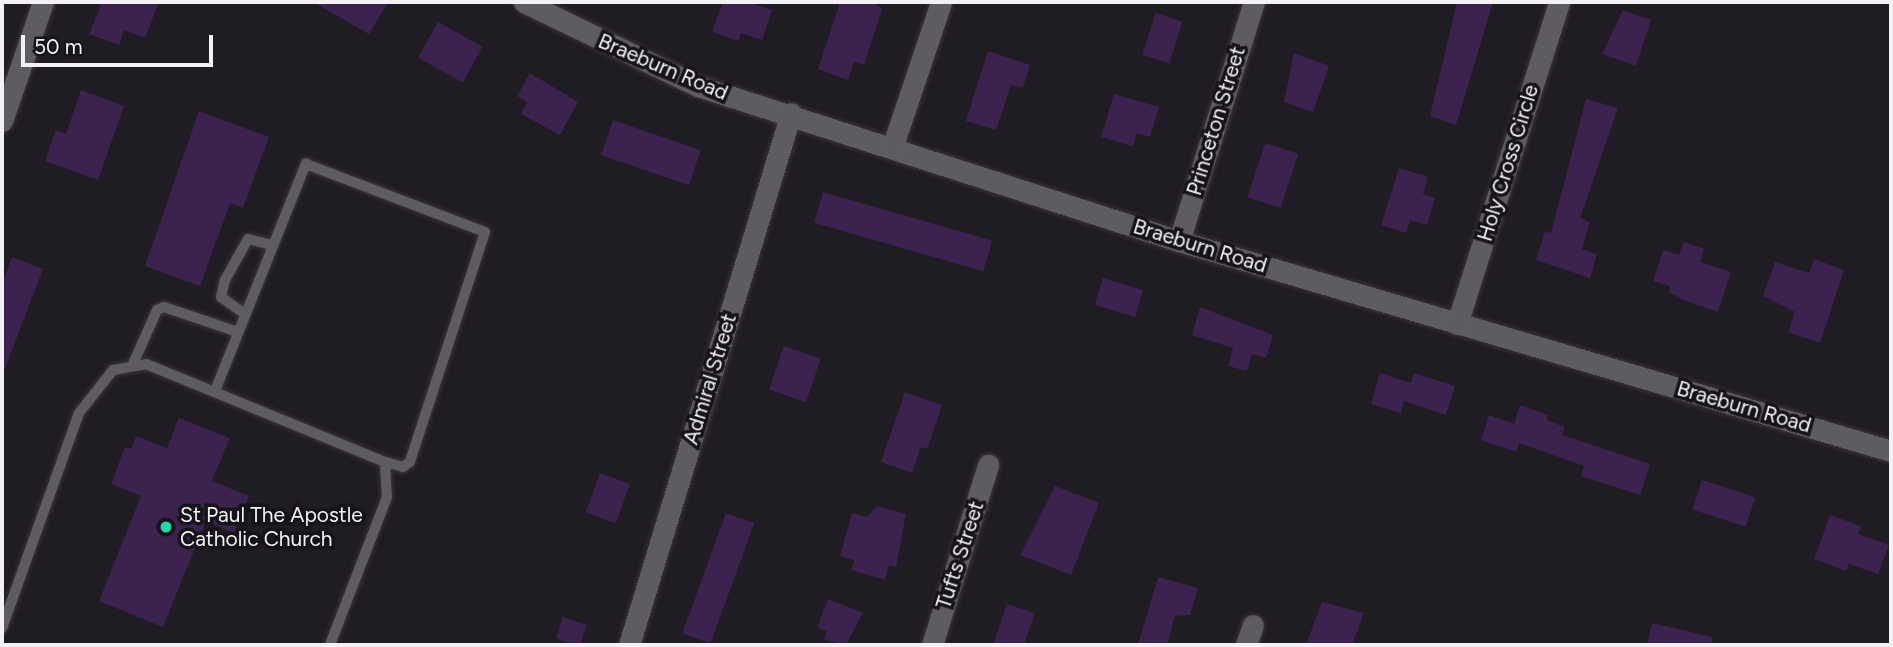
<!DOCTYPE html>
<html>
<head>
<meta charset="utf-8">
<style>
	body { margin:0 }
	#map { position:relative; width:1893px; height:647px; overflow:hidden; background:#201c23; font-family:Figtree,sans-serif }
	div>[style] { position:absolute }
	.building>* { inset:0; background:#3b224f; transform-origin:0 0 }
	.roads { filter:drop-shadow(0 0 2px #39363c) drop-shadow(0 0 2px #39363c) }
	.service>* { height:10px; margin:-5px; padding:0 5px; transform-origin:5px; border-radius:5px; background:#5f5b63 }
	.minor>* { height:21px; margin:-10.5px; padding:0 10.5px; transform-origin:10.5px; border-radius:10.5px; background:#5f5b63 }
	.dots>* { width:19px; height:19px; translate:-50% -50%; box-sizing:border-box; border:4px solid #17131a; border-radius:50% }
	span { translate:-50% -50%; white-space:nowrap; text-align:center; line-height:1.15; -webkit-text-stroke:7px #17131a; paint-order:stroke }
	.street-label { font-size:21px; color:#f3f1f6 }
	.poi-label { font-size:21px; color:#f3f1f6 }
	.left { translate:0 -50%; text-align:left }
	.frame { position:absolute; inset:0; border:4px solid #f3f1f6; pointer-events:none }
	.scale { position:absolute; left:21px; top:35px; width:192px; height:32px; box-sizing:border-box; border:4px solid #f3f1f6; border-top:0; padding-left:9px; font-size:21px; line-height:24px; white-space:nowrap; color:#f3f1f6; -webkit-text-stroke:5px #17131a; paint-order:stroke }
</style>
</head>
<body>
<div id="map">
	<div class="building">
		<div style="clip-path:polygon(102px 2px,159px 2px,145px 38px,124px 30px,119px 45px,89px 34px)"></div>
		<div style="clip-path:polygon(313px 2px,388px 2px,369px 34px)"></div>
		<div style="clip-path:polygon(723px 2px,747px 2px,772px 10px,762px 40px,741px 33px,738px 41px,712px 32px)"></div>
		<div style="clip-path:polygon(840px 2px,872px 2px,882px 9px,864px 65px,854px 62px,848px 80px,818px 69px)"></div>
		<div style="clip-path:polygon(1457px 2px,1493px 2px,1456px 125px,1430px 116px)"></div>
		<div style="clip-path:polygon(1623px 10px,1651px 20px,1636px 66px,1602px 54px)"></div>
		<div style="left:1156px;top:13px;width:28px;height:44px;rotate:18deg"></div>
		<div style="left:438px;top:22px;width:51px;height:41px;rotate:29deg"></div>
		<div style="clip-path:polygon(988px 51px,1030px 65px,1023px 88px,1011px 85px,996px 130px,966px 121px)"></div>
		<div style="clip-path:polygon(1294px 53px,1329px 66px,1313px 112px,1284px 102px)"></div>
		<div style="clip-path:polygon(530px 73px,578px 102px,560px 135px,521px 114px,527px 102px,517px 96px)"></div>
		<div style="clip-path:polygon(81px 90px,124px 106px,98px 180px,45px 161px,56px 130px,66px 134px)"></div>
		<div style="clip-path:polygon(1114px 94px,1159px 107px,1150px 137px,1137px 133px,1133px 146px,1101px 137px)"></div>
		<div style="clip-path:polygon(1586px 99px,1618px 108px,1580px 218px,1590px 222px,1582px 249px,1597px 254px,1590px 278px,1536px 260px,1545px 231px,1551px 233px)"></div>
		<div style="clip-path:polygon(199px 111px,269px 137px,243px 208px,230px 203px,200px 286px,145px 266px)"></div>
		<div style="left:613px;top:120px;width:93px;height:37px;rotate:19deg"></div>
		<div style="left:1265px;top:143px;width:35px;height:57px;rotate:18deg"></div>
		<div style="clip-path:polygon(1399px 168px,1428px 177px,1423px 194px,1435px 198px,1427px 225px,1410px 220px,1406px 233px,1381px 225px)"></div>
		<div style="left:823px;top:192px;width:176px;height:32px;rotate:16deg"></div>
		<div style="clip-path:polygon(1684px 242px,1704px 249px,1700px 262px,1731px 272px,1718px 312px,1684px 300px,1669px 292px,1670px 286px,1653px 281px,1663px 250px,1679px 255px)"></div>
		<div style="clip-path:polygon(12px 257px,43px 269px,4px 371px,2px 285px)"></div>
		<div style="clip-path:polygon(1814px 259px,1844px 270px,1820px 343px,1788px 332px,1795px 312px,1763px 296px,1775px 262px,1809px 273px)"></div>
		<div style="left:1103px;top:278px;width:42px;height:28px;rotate:17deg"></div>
		<div style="clip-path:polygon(1200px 307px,1273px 335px,1266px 358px,1252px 354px,1247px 371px,1228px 366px,1233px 348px,1192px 335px)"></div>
		<div style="left:784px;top:346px;width:39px;height:46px;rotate:19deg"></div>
		<div style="clip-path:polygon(1380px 373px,1411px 383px,1414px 373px,1455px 386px,1446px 415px,1404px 401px,1401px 413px,1371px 404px)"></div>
		<div style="clip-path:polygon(905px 392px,942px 405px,927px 449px,921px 447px,912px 473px,881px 462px)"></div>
		<div style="clip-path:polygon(1520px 405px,1548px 415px,1546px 420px,1565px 427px,1562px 435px,1650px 464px,1640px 495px,1581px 476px,1584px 466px,1519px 443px,1516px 452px,1481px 440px,1489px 415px,1514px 424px)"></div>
		<div style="clip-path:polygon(179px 418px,230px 438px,212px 481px,249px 496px,234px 533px,206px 521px,163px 627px,99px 601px,141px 496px,111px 484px,125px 447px,131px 449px,136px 436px,167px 448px)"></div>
		<div style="left:600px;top:473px;width:32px;height:42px;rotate:20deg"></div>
		<div style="left:1702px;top:480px;width:56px;height:31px;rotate:18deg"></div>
		<div style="clip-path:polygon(1055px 486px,1099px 503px,1071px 575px,1020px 555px)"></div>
		<div style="clip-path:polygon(877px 506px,906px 514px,896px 567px,889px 565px,885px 580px,851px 570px,854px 560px,840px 556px,852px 513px,867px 517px)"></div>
		<div style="left:726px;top:513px;width:30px;height:128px;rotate:20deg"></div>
		<div style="clip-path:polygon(1830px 515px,1861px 526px,1858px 534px,1889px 545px,1878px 574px,1849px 564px,1846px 571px,1814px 559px)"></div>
		<div style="clip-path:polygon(1158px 577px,1198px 588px,1190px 615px,1175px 616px,1167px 645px,1138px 645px)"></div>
		<div style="clip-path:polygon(828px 599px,863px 613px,846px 645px,824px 640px,827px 631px,817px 628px)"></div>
		<div style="clip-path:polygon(1322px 602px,1364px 613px,1352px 645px,1306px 645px)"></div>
		<div style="clip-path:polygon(1007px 604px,1035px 613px,1024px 645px,993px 645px)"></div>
		<div style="left:563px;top:617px;width:25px;height:23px;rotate:18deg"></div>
		<div style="clip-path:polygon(1652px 623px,1712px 637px,1712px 645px,1647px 645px)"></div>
	</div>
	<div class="roads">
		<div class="service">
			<div style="left:245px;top:314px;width:29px;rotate:-145deg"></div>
			<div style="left:221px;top:297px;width:17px;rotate:-77deg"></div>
			<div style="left:225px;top:280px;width:47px;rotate:-60.7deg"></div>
			<div style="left:248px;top:239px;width:25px;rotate:14deg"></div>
			<div style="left:133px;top:364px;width:59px;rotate:-66deg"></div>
			<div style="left:157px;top:310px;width:8px;rotate:-23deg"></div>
			<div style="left:164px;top:307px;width:78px;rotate:18.7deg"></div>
			<div style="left:215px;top:391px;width:245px;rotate:-68.2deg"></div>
			<div style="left:306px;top:164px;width:191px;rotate:20.8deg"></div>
			<div style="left:485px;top:232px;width:242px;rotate:108.1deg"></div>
			<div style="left:410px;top:462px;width:9px;rotate:144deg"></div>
			<div style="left:403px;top:467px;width:19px;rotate:-164deg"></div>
			<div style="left:2px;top:628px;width:228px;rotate:-70.3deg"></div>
			<div style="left:79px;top:413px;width:55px;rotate:-51.7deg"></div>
			<div style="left:113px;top:370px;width:34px;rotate:-10deg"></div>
			<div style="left:146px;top:364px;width:258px;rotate:22.3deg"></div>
			<div style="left:385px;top:462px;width:35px;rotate:87deg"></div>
			<div style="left:387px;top:497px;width:159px;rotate:111.1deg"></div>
		</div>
		<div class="minor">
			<div style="left:524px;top:2px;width:193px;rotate:25.8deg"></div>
			<div style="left:698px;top:86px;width:505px;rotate:17.86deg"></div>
			<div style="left:1179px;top:241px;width:742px;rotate:16.43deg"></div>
			<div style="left:2px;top:121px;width:126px;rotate:-71deg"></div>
			<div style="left:892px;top:148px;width:154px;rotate:-71.4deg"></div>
			<div style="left:1179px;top:241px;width:250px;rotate:-72.6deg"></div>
			<div style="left:1457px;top:324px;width:338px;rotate:-72.4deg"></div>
			<div style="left:629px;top:645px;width:556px;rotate:-73.06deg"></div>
			<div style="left:932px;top:645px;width:189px;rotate:-72.7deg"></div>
			<div style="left:1246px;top:645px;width:21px;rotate:-71deg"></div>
		</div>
	</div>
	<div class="dots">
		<div style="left:166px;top:527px;background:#2ad5ac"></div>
	</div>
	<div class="street-label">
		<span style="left:663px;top:67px;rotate:23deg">Braeburn Road</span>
		<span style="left:1216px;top:121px;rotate:-73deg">Princeton Street</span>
		<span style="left:1508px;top:163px;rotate:-73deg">Holy Cross Circle</span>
		<span style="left:1200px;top:246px;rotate:17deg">Braeburn Road</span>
		<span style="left:710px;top:379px;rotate:-73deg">Admiral Street</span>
		<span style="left:1744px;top:407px;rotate:16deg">Braeburn Road</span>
		<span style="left:960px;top:555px;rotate:-72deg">Tufts Street</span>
	</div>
	<div class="poi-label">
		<span class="left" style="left:180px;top:527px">St Paul The Apostle<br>Catholic Church</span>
	</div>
	<div class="frame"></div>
	<div class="scale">50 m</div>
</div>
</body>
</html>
